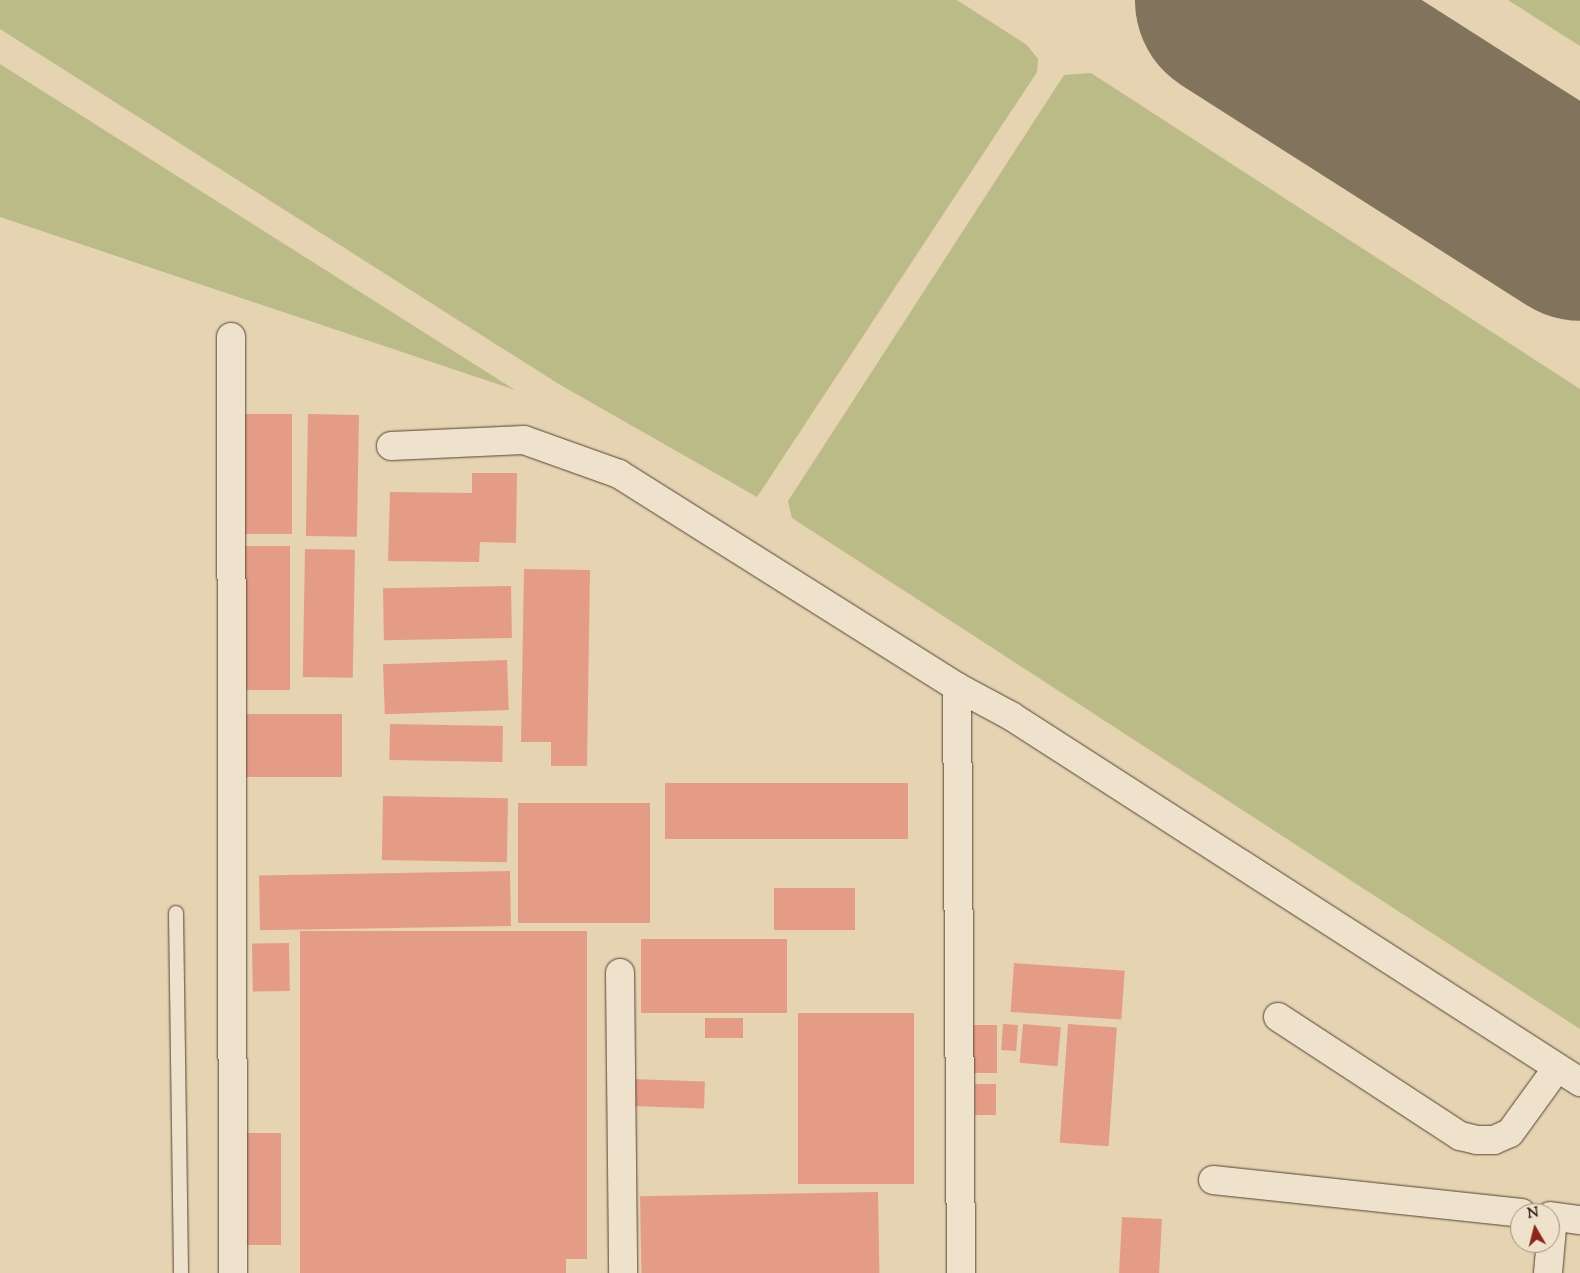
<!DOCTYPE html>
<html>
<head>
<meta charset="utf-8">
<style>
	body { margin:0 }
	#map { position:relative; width:1580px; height:1273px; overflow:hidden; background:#e6d3b2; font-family:"Sorts Mill Goudy",serif }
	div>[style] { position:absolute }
	.green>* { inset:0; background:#bb8 }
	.runway>* { height:201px; margin:-100.5px; padding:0 100.5px; transform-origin:100.5px; border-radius:100.5px; background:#82745c }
	.building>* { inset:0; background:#e59c87; transform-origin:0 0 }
	.roads { filter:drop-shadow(0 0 1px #514432) drop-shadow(0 0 1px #514432) }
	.service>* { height:14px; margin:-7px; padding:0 7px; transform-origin:7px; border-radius:7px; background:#efe2cd }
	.minor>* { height:28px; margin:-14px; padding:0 14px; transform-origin:14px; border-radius:14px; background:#efe2cd }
	.tertiary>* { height:28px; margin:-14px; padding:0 14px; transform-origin:14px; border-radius:14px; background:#efe2cd }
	span { translate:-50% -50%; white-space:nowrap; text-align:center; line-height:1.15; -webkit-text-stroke:5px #efe2cd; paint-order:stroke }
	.north { position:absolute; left:1510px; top:1203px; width:50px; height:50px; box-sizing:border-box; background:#efe2cd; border:1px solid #9c907e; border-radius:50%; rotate:352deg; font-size:14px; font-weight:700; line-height:20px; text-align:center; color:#1f1407 }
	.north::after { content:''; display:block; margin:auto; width:18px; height:22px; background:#8f2418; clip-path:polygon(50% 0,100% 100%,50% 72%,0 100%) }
</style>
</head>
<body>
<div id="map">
	<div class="green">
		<div style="clip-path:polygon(0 0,957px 0,1027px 45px,1038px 59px,1037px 72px,757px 497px,557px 383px,0 29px)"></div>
		<div style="clip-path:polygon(1508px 0,1580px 0,1580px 46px)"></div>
		<div style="clip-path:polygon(0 64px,515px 390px,0 217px)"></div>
		<div style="clip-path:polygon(1091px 73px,1580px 389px,1580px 1029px,792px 518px,788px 501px,1064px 75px)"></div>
	</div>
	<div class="runway">
		<div style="left:1235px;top:0;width:409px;rotate:32.5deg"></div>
	</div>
	<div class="building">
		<div style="left:241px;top:414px;width:51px;height:120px"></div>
		<div style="left:308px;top:414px;width:51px;height:122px;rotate:1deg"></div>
		<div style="clip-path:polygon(472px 473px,517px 473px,516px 543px,480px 542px,479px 562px,388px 561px,390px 492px,472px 493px)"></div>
		<div style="left:243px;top:546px;width:47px;height:144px"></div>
		<div style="left:305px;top:549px;width:50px;height:128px;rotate:1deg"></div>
		<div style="clip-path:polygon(524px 569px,590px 570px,587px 766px,551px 766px,551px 742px,521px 742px)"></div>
		<div style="left:511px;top:586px;width:52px;height:128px;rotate:89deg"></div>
		<div style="left:507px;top:660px;width:50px;height:124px;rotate:88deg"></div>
		<div style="left:342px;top:714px;width:63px;height:101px;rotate:90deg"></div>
		<div style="left:390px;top:724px;width:113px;height:36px;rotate:1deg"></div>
		<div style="left:665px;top:783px;width:243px;height:56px"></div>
		<div style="left:383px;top:796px;width:125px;height:64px;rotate:1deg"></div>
		<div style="left:518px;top:803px;width:132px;height:120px"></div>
		<div style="left:510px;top:871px;width:55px;height:251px;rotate:89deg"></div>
		<div style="left:774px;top:888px;width:81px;height:42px"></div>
		<div style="clip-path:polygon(300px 931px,587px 931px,587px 1259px,566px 1259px,566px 1273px,300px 1273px)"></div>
		<div style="left:641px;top:939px;width:146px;height:74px"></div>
		<div style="left:289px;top:943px;width:48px;height:37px;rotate:89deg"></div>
		<div style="left:1014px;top:963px;width:111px;height:49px;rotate:4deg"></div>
		<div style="left:798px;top:1013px;width:116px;height:171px"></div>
		<div style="left:705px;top:1018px;width:38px;height:20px"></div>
		<div style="left:1003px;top:1024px;width:15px;height:26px;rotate:4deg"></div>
		<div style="left:1023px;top:1024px;width:38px;height:39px;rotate:5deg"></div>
		<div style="left:1068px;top:1024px;width:49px;height:119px;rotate:4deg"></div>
		<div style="left:972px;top:1025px;width:25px;height:48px"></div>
		<div style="left:631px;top:1079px;width:74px;height:27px;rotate:2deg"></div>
		<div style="left:975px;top:1084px;width:21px;height:31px"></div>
		<div style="left:240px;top:1133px;width:41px;height:112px"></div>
		<div style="left:878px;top:1192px;width:81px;height:238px;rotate:89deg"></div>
		<div style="left:1122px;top:1217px;width:40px;height:56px;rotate:3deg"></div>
	</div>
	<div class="roads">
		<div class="service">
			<div style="left:176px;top:913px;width:360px;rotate:89.2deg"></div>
		</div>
		<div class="minor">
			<div style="left:231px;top:337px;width:936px;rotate:89.88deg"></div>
			<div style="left:391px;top:446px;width:133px;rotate:-2.6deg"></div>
			<div style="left:524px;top:440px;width:101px;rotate:19.7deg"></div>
			<div style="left:619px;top:474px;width:400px;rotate:32.2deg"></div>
			<div style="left:957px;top:687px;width:61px;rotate:28.2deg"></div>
			<div style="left:1011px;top:716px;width:677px;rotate:32.75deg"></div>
			<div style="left:620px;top:973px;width:300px;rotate:89.4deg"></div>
			<div style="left:1278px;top:1017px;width:217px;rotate:33.2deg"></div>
			<div style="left:1460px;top:1136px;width:17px;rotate:13deg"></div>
			<div style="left:1477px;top:1140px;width:17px"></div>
			<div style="left:1494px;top:1140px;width:17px;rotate:-24deg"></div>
			<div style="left:1510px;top:1133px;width:80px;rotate:-54.1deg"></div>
			<div style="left:1213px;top:1180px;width:310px;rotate:6.1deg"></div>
			<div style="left:1550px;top:1216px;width:30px;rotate:8deg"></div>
			<div style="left:1548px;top:1273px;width:56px;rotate:-84.9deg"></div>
		</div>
		<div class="tertiary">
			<div style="left:957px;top:687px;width:586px;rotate:89.61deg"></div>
		</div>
	</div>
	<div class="north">N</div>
</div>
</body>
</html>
